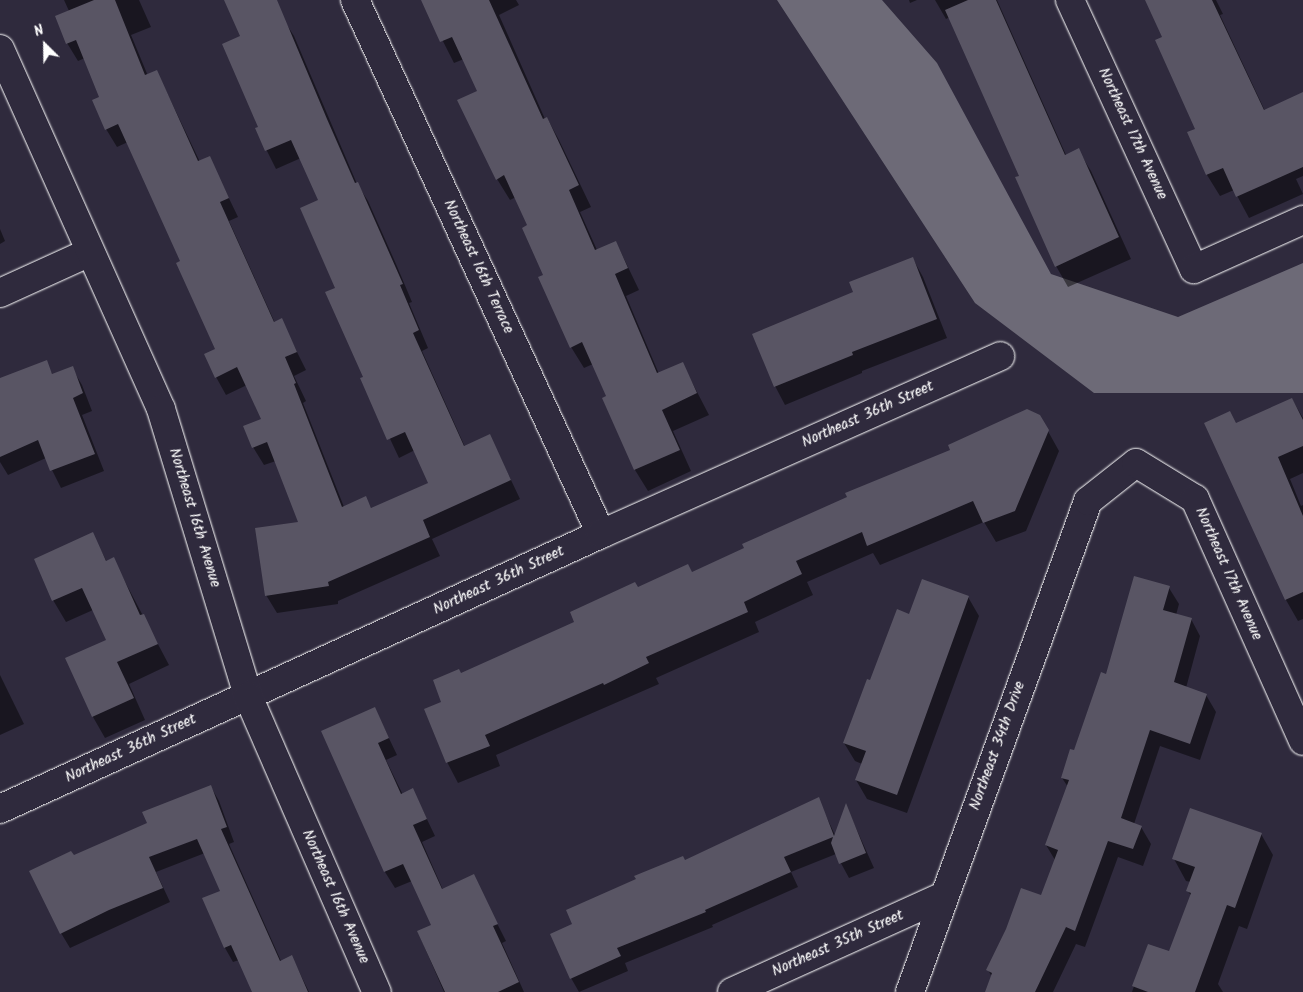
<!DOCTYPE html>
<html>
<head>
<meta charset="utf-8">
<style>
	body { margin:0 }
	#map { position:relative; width:1303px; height:992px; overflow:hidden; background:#2f2a3d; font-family:Kalam,sans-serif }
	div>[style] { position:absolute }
	.water>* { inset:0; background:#6d6a77 }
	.shadow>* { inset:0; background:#0007 }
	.building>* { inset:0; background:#595564 }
	.roads { filter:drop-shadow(0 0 1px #fff) drop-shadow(0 0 1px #fff) }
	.street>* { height:28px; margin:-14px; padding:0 14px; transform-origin:14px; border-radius:14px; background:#2f2a3d }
	.secondary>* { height:28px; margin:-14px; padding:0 14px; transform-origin:14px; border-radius:14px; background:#2f2a3d }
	span { translate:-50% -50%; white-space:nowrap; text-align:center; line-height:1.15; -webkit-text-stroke:4px #2f2a3d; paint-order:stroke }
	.street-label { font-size:15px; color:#fff }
	.north { position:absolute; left:20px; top:20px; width:50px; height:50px; -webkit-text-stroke:4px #2f2a3d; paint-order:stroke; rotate:337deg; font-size:14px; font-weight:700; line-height:20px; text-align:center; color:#fff }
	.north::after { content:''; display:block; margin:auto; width:18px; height:22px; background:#fff; clip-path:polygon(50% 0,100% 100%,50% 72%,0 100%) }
</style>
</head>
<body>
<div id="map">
	<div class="water">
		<div style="clip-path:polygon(777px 0,882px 0,937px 63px,1051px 274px,1178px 317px,1303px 263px,1303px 393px,1094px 393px,975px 303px)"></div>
	</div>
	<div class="shadow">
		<div style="clip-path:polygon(64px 0,139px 0,151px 27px,131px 35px,148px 76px,157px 72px,200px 162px,209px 157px,238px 217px,229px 221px,275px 323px,281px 320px,306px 370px,294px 376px,306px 401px,303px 403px,344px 507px,365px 498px,372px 509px,429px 483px,415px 450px,399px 458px,362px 379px,364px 378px,337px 288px,320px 200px,301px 158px,276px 169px,256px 129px,260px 127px,242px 37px,225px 0,271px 0,294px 36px,357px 184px,368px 201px,396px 264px,412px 302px,409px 303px,428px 348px,422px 351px,465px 447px,490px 436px,520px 499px,432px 539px,440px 556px,338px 601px,338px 604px,277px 613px,266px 595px,300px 523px,276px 461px,264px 465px,253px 447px,263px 419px,247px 385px,226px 395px,216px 377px,217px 350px,182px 261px,128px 142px,117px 147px,106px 129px,101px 97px,85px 58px,78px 61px,67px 43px,69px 11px)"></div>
		<div style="clip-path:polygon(422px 0,516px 0,519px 5px,499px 15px,545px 119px,547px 118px,559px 140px,591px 207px,580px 212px,597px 250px,616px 242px,639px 290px,626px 296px,659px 374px,682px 363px,709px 415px,673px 431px,691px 471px,648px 491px,635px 470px,603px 399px,607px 397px,593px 364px,584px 368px,571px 347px,529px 226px,516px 197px,510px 200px,497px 179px,479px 91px,464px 59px,454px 63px)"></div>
		<div style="clip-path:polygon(909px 0,917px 0,910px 3px)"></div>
		<div style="clip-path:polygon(935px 0,997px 0,1066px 155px,1078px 150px,1091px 171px,1131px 259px,1068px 287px,1056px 266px,1020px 176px,950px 17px,946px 19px)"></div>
		<div style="clip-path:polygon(1146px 0,1216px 0,1223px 14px,1220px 15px,1265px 111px,1303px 94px,1303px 176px,1296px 179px,1303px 194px,1249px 218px,1234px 190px,1220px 196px,1207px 175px,1189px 133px,1197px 129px,1163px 38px)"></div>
		<div style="clip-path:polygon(0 229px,5px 241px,0 244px)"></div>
		<div style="clip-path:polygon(913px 259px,923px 277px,947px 338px,862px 371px,862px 373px,785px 405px,775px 386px,854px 293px)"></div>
		<div style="clip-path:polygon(72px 368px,82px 385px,92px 411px,82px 415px,104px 471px,61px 488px,46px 458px,8px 475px,0 462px,0 391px,49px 369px,53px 375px)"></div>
		<div style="clip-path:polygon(1292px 399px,1303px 418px,1303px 473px,1290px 479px,1301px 506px,1303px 505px,1303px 619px,1298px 621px,1286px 600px,1206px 423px,1237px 424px)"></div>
		<div style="clip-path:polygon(1039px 415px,1059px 451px,1026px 531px,996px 542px,984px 522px,880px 565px,873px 553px,807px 582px,813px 595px,755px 622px,759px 632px,656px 678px,659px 684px,496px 755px,500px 766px,458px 783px,447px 762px,443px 703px,461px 674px,576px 623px,637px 588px,692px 574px)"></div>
		<div style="clip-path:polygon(92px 534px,107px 562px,113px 559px,169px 665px,129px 684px,145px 720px,105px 738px,93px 717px,67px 659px,107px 641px,93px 610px,66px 622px,53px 600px)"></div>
		<div style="clip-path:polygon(1169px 588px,1179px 604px,1176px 615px,1191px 619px,1200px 636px,1186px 688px,1206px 695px,1216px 712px,1200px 760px,1160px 746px,1134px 824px,1141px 827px,1151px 844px,1143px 866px,1118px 857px,1085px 947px,1076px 944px,1053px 992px,986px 992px,992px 977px,988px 970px,1042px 896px,1055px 860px,1046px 845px,1068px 787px,1062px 778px,1107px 675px)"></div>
		<div style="clip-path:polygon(968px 597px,979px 616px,907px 813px,867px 799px,856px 780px,862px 764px,855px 761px,844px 743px,871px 682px,910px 615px)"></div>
		<div style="clip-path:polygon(0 675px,24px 724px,0 735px)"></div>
		<div style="clip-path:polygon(375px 709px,397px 755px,386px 760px,403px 795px,413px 790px,435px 836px,422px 842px,443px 890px,473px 876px,506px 941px,502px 943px,524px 992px,444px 992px,418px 932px,433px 925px,412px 881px,395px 888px,385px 872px,323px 732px)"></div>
		<div style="clip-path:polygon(211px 787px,219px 801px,234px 842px,229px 844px,281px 961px,292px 957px,309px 992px,253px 992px,239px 960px,233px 962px,225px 948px,222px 891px,205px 853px,156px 872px,170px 902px,70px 948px,61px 933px,73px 857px,148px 824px)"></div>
		<div style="clip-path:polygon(818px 799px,835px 835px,846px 806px,874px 868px,849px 878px,836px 854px,791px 872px,798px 887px,712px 925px,713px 927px,625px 963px,628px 971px,579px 992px,571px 978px,574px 925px,685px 861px)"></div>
		<div style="clip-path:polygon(1261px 834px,1273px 855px,1247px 929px,1239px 926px,1218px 984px,1223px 992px,1132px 992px,1148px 945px,1169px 953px,1191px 896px,1188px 891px,1191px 882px,1186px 881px,1174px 859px)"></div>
	</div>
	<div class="building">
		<div style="clip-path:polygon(94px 0,115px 0,145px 75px,157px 70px,198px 161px,210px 156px,229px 198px,220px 202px,274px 322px,282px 318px,297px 352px,285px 357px,296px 383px,294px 384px,342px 507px,366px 496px,371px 508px,428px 483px,405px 432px,387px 440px,360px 378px,363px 377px,325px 292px,335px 288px,300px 208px,318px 200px,291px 140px,265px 151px,255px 128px,258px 127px,222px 44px,240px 36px,224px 0,277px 0,327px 119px,355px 183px,358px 182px,403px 284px,400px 285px,419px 330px,413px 333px,464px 446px,490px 434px,511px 480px,423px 520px,430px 537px,328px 582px,329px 586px,265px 596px,255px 528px,298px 522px,267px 442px,252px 448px,243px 426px,261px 419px,237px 367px,215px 378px,204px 354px,215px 349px,176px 263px,180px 261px,118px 124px,105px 130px,92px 100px,99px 97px,76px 40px,66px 44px,55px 16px)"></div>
		<div style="clip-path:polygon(421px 0,489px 0,543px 119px,547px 117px,579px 185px,569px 190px,595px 250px,616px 241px,628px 268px,615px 274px,657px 373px,683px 362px,697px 393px,662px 410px,680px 450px,634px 470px,602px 398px,606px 396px,582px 342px,570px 348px,538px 277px,543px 275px,522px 228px,527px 225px,504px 175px,496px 180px,457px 100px,477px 91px,452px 37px,440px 42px)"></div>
		<div style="clip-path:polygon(968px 0,996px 0,1065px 155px,1079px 148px,1119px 237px,1055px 267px,1015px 177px,1019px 176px,945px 10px)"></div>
		<div style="clip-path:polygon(1145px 0,1212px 0,1264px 110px,1303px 92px,1303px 167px,1236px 197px,1223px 168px,1206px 175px,1187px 132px,1195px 129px,1155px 40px,1162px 37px)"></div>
		<div style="clip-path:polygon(913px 257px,937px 319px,852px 352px,853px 355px,774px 387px,752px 334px,853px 292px,849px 282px)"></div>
		<div style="clip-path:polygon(47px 360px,52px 374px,73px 366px,83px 393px,73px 398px,95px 454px,50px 471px,38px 440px,0 457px,0 378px)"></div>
		<div style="clip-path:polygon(1292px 398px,1303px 420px,1303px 446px,1278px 457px,1303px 516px,1303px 592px,1285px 600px,1204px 423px,1230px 411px,1236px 423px)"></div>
		<div style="clip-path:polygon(1027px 409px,1040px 415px,1049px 430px,1015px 511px,983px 523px,973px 501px,867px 546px,862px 532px,796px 561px,802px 574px,744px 602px,748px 612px,646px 657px,649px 663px,604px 685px,603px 683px,485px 735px,490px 746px,446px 763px,424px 709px,441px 702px,433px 680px,459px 669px,461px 673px,574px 622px,570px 612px,635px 582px,638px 587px,688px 564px,692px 572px,744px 548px,742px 544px,847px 497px,845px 493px,950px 450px,948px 445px)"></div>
		<div style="clip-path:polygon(93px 532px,106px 561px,114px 557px,140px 615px,144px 614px,158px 644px,117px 662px,134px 698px,92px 717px,65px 658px,106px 640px,82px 588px,52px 601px,34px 559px)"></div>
		<div style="clip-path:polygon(1134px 576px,1170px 586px,1163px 610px,1192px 618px,1174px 682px,1207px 694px,1190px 744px,1150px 730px,1121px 818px,1142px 826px,1133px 849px,1108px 841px,1075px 931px,1066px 927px,1035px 992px,985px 992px,992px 973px,986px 970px,1006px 929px,1021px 888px,1041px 895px,1058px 850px,1045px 845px,1069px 780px,1061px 778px,1070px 749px,1074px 750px,1101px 672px,1106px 674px)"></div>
		<div style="clip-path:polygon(922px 579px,969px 596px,897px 795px,855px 780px,866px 751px,843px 743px,867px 679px,870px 680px,897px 609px,909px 614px)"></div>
		<div style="clip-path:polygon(375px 707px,389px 738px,378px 743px,401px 794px,413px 788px,427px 819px,413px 825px,442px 889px,474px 874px,498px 924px,493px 926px,519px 982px,498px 992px,445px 992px,417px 931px,431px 925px,403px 864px,384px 872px,321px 731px)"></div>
		<div style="clip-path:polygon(211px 785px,227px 827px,221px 829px,280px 961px,292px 955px,308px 992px,252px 992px,231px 945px,224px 948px,202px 898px,220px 891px,197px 839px,149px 857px,163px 888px,109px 910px,60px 934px,29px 871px,71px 851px,74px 855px,147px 823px,142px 812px)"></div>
		<div style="clip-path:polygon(819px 797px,834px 836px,846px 803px,866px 853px,839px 864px,831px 843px,833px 837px,784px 857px,791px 872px,705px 910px,706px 912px,617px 948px,621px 956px,570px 979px,550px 934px,572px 924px,566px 910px,636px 879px,634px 876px,683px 856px,685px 860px)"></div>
		<div style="clip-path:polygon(1190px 808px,1262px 833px,1235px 908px,1227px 905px,1195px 992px,1148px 992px,1132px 986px,1148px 944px,1169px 951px,1191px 893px,1186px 891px,1195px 867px,1172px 859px)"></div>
	</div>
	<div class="roads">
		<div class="street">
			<div style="left:355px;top:0;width:588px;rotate:65.27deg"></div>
			<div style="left:1070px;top:0;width:296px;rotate:65.3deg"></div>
			<div style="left:1194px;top:269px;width:120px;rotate:-24.2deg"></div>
			<div style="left:0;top:293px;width:99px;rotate:-24.5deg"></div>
			<div style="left:0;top:809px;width:661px;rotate:-24.59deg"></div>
			<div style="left:601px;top:534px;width:437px;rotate:-24deg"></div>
			<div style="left:732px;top:992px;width:233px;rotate:-24.4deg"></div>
			<div style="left:910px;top:992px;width:522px;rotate:-70.07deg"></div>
			<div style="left:1088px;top:501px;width:61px;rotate:-38.4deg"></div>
			<div style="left:1136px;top:463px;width:69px;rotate:31.4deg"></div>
			<div style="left:1195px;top:499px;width:265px;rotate:65.9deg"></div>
		</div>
		<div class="secondary">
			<div style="left:0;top:49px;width:394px;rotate:65.9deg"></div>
			<div style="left:161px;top:409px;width:300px;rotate:73.1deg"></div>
			<div style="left:248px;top:696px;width:323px;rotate:66.5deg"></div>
		</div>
	</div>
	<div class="street-label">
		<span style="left:1132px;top:134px;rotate:65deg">Northeast 17th Avenue</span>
		<span style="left:478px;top:267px;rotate:65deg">Northeast 16th Terrace</span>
		<span style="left:868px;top:415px;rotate:-24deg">Northeast 36th Street</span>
		<span style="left:194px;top:518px;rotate:73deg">Northeast 16th Avenue</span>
		<span style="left:1228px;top:574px;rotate:66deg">Northeast 17th Avenue</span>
		<span style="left:499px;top:581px;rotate:-25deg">Northeast 36th Street</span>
		<span style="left:998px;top:746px;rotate:-70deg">Northeast 34th Drive</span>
		<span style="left:131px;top:749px;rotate:-25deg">Northeast 36th Street</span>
		<span style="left:335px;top:897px;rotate:66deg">Northeast 16th Avenue</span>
		<span style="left:838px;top:944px;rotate:-24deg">Northeast 35th Street</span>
	</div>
	<div class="north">N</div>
</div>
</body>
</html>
